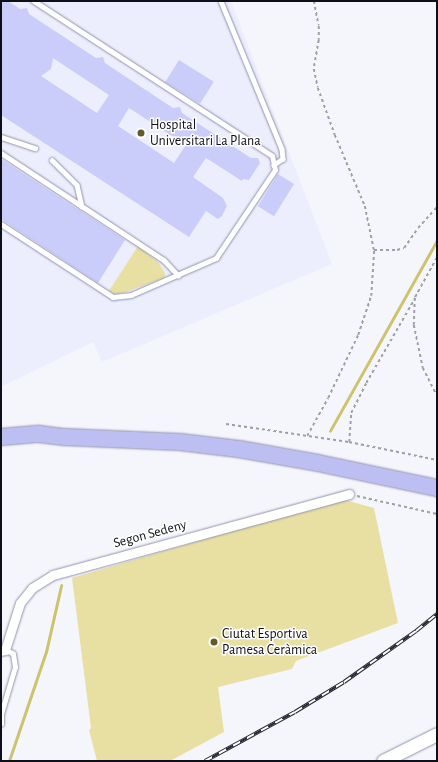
<!DOCTYPE html>
<html>
<head>
<meta charset="utf-8">
<style>
	body { margin:0 }
	#map { position:relative; width:438px; height:762px; overflow:hidden; background:#f5f6fc; font-family:"Alegreya Sans",sans-serif }
	div>[style] { position:absolute }
	.built>* { inset:0; background:#edeefd }
	.green>* { inset:0; background:#e8e0a2 }
	.stream>* { height:2.5px; margin:-1.25px; padding:0 1.25px; transform-origin:1.25px; border-radius:1.25px; background:#cdc26d }
	.building>* { inset:0; background:#caccfa; transform-origin:0 0 }
	.path>* { height:1.5px; margin-top:-0.75px; transform-origin:0; background:repeating-linear-gradient(90deg,#9f9fa7 0 3px,transparent 0 6px) }
	.roads { filter:drop-shadow(0 0 1px #9192af) drop-shadow(0 0 1px #9192af) }
	.lane>* { height:4.5px; margin:-2.25px; padding:0 2.25px; transform-origin:2.25px; border-radius:2.25px; background:#fff }
	.street>* { height:9px; margin:-4.5px; padding:0 4.5px; transform-origin:4.5px; border-radius:4.5px; background:#fff }
	.secondary>* { height:13px; margin:-6.5px; padding:0 6.5px; transform-origin:6.5px; border-radius:6.5px; background:#fff }
	.highway>* { height:16px; margin:-8px; padding:0 8px; transform-origin:8px; border-radius:8px; background:#bdbff3 }
	.rail>* { height:4px; margin-top:-2px; transform-origin:0; background:repeating-linear-gradient(90deg,#fff 0 8px,#262630 0 16px); box-sizing:border-box; border-block:1px solid #262630 }
	.dots>* { width:11px; height:11px; translate:-50% -50%; box-sizing:border-box; border:2px solid #fff; border-radius:50% }
	span { translate:-50% -50%; white-space:nowrap; text-align:center; line-height:1.15; -webkit-text-stroke:3px #fff; paint-order:stroke }
	.poi-label { font-size:14px; color:#0f0f19 }
	.left { translate:0 -50%; text-align:left }
	.street-label { font-size:14px; color:#0f0f19 }
	.frame { position:absolute; inset:0; border:2px solid #0f0f19; pointer-events:none }
</style>
</head>
<body>
<div id="map">
	<div class="built">
		<div style="clip-path:polygon(1px 1px,231px 1px,332px 264px,102px 362px,93px 342px,1px 387px)"></div>
	</div>
	<div class="green">
		<div style="clip-path:polygon(138px 246px,158px 262px,165px 273px,164px 278px,117px 295px,109px 291px)"></div>
		<div style="clip-path:polygon(342px 499px,374px 508px,398px 623px,296px 661px,292px 669px,218px 687px,224px 732px,170px 761px,97px 761px,89px 730px,91px 728px,72px 578px)"></div>
	</div>
	<div class="stream">
		<div style="left:330px;top:431px;width:219px;rotate:-60.7deg"></div>
		<div style="left:9px;top:761px;width:115px;rotate:-71.3deg"></div>
		<div style="left:46px;top:652px;width:68px;rotate:-77.2deg"></div>
	</div>
	<div class="building">
		<div style="clip-path:polygon(evenodd,1px 1px,8px 1px,20px 9px,27px 8px,29px 14px,96px 58px,103px 57px,105px 63px,173px 108px,180px 107px,182px 113px,251px 158px,258px 158px,260px 163px,249px 180px,243px 179px,242px 181px,206px 158px,193px 177px,223px 198px,227px 206px,222px 216px,218px 219px,206px 211px,189px 237px,1px 115px,1px 1px,53px 58px,109px 95px,97px 113px,41px 76px,51px 69px,53px 58px,1px 1px,129px 108px,186px 145px,174px 163px,118px 126px,129px 108px)"></div>
		<div style="left:179px;top:60px;width:41px;height:26px;rotate:32deg"></div>
		<div style="clip-path:polygon(1px 159px,125px 240px,98px 283px,1px 219px)"></div>
		<div style="left:278px;top:174px;width:19px;height:38px;rotate:32deg"></div>
	</div>
	<div class="path">
		<div style="left:314px;top:1px;width:25px;rotate:79deg"></div>
		<div style="left:319px;top:26px;width:14px;rotate:90deg"></div>
		<div style="left:319px;top:40px;width:29px;rotate:100deg"></div>
		<div style="left:314px;top:69px;width:19px;rotate:78deg"></div>
		<div style="left:318px;top:88px;width:50px;rotate:70.1deg"></div>
		<div style="left:335px;top:135px;width:77px;rotate:67.1deg"></div>
		<div style="left:365px;top:206px;width:45px;rotate:78.4deg"></div>
		<div style="left:437px;top:258px;width:46px;rotate:118.8deg"></div>
		<div style="left:415px;top:298px;width:27px;rotate:92deg"></div>
		<div style="left:414px;top:325px;width:44px;rotate:78.2deg"></div>
		<div style="left:423px;top:368px;width:30px;rotate:63deg"></div>
		<div style="left:226px;top:424px;width:124px;rotate:8.3deg"></div>
		<div style="left:349px;top:442px;width:90px;rotate:11.6deg"></div>
		<div style="left:307px;top:436px;width:43px;rotate:-61.1deg"></div>
		<div style="left:328px;top:398px;width:70px;rotate:-64.5deg"></div>
		<div style="left:358px;top:335px;width:41px;rotate:-71.6deg"></div>
		<div style="left:371px;top:296px;width:46px;rotate:-86.3deg"></div>
		<div style="left:374px;top:250px;width:23px"></div>
		<div style="left:397px;top:250px;width:7px;rotate:-16deg"></div>
		<div style="left:404px;top:248px;width:24px;rotate:-55deg"></div>
		<div style="left:418px;top:228px;width:28px;rotate:-48deg"></div>
		<div style="left:349px;top:442px;width:29px;rotate:-86deg"></div>
		<div style="left:351px;top:413px;width:34px;rotate:-63deg"></div>
		<div style="left:366px;top:383px;width:98px;rotate:-60deg"></div>
		<div style="left:357px;top:496px;width:82px;rotate:12.7deg"></div>
	</div>
	<div class="roads">
		<div class="lane">
			<div style="left:221px;top:1px;width:160px;rotate:67.6deg"></div>
			<div style="left:282px;top:149px;width:10px;rotate:84deg"></div>
			<div style="left:283px;top:159px;width:11px;rotate:146deg"></div>
			<div style="left:1px;top:137px;width:36px;rotate:18deg"></div>
			<div style="left:1px;top:153px;width:195px;rotate:33.3deg"></div>
			<div style="left:164px;top:260px;width:21px;rotate:47deg"></div>
			<div style="left:52px;top:160px;width:35px;rotate:45deg"></div>
			<div style="left:77px;top:185px;width:22px;rotate:77deg"></div>
			<div style="left:1px;top:224px;width:134px;rotate:33.1deg"></div>
			<div style="left:113px;top:297px;width:18px;rotate:-6deg"></div>
			<div style="left:131px;top:295px;width:93px;rotate:-23.5deg"></div>
			<div style="left:216px;top:258px;width:106px;rotate:-56.2deg"></div>
			<div style="left:275px;top:170px;width:14px;rotate:-102deg"></div>
			<div style="left:272px;top:156px;width:285px;rotate:-147deg"></div>
			<div style="left:1px;top:714px;width:49px;rotate:-73.4deg"></div>
			<div style="left:15px;top:667px;width:13px;rotate:-99deg"></div>
			<div style="left:13px;top:654px;width:9px;rotate:-153deg"></div>
			<div style="left:1px;top:724px;width:11px;rotate:-90deg"></div>
		</div>
		<div class="street">
			<div style="left:1px;top:651px;width:4px;rotate:-14deg"></div>
			<div style="left:5px;top:650px;width:49px;rotate:-72.3deg"></div>
			<div style="left:20px;top:603px;width:19px;rotate:-51deg"></div>
			<div style="left:32px;top:588px;width:25px;rotate:-32deg"></div>
			<div style="left:53px;top:575px;width:307px;rotate:-15.3deg"></div>
		</div>
		<div class="secondary">
			<div style="left:383px;top:761px;width:60px;rotate:-26.6deg"></div>
		</div>
		<div class="highway">
			<div style="left:1px;top:437px;width:38px;rotate:-5deg"></div>
			<div style="left:39px;top:434px;width:26px;rotate:7deg"></div>
			<div style="left:65px;top:437px;width:115px;rotate:2.5deg"></div>
			<div style="left:180px;top:442px;width:59px;rotate:6.8deg"></div>
			<div style="left:239px;top:449px;width:80px;rotate:10deg"></div>
			<div style="left:318px;top:463px;width:122px;rotate:11.9deg"></div>
		</div>
	</div>
	<div class="rail">
		<div style="left:205px;top:761px;width:102px;rotate:-28.6deg"></div>
		<div style="left:295px;top:712px;width:57px;rotate:-31.5deg"></div>
		<div style="left:344px;top:682px;width:88px;rotate:-35.3deg"></div>
		<div style="left:416px;top:631px;width:27px;rotate:-39deg"></div>
	</div>
	<div class="dots">
		<div style="left:141px;top:133px;background:#625b27"></div>
		<div style="left:214px;top:642px;background:#625b27"></div>
	</div>
	<div class="poi-label">
		<span class="left" style="left:150px;top:133px">Hospital<br>Universitari La Plana</span>
		<span class="left" style="left:222px;top:642px">Ciutat Esportiva<br>Pamesa Ceràmica</span>
	</div>
	<div class="street-label">
		<span style="left:150px;top:534px;rotate:-15deg">Segon Sedeny</span>
	</div>
	<div class="frame"></div>
</div>
</body>
</html>
